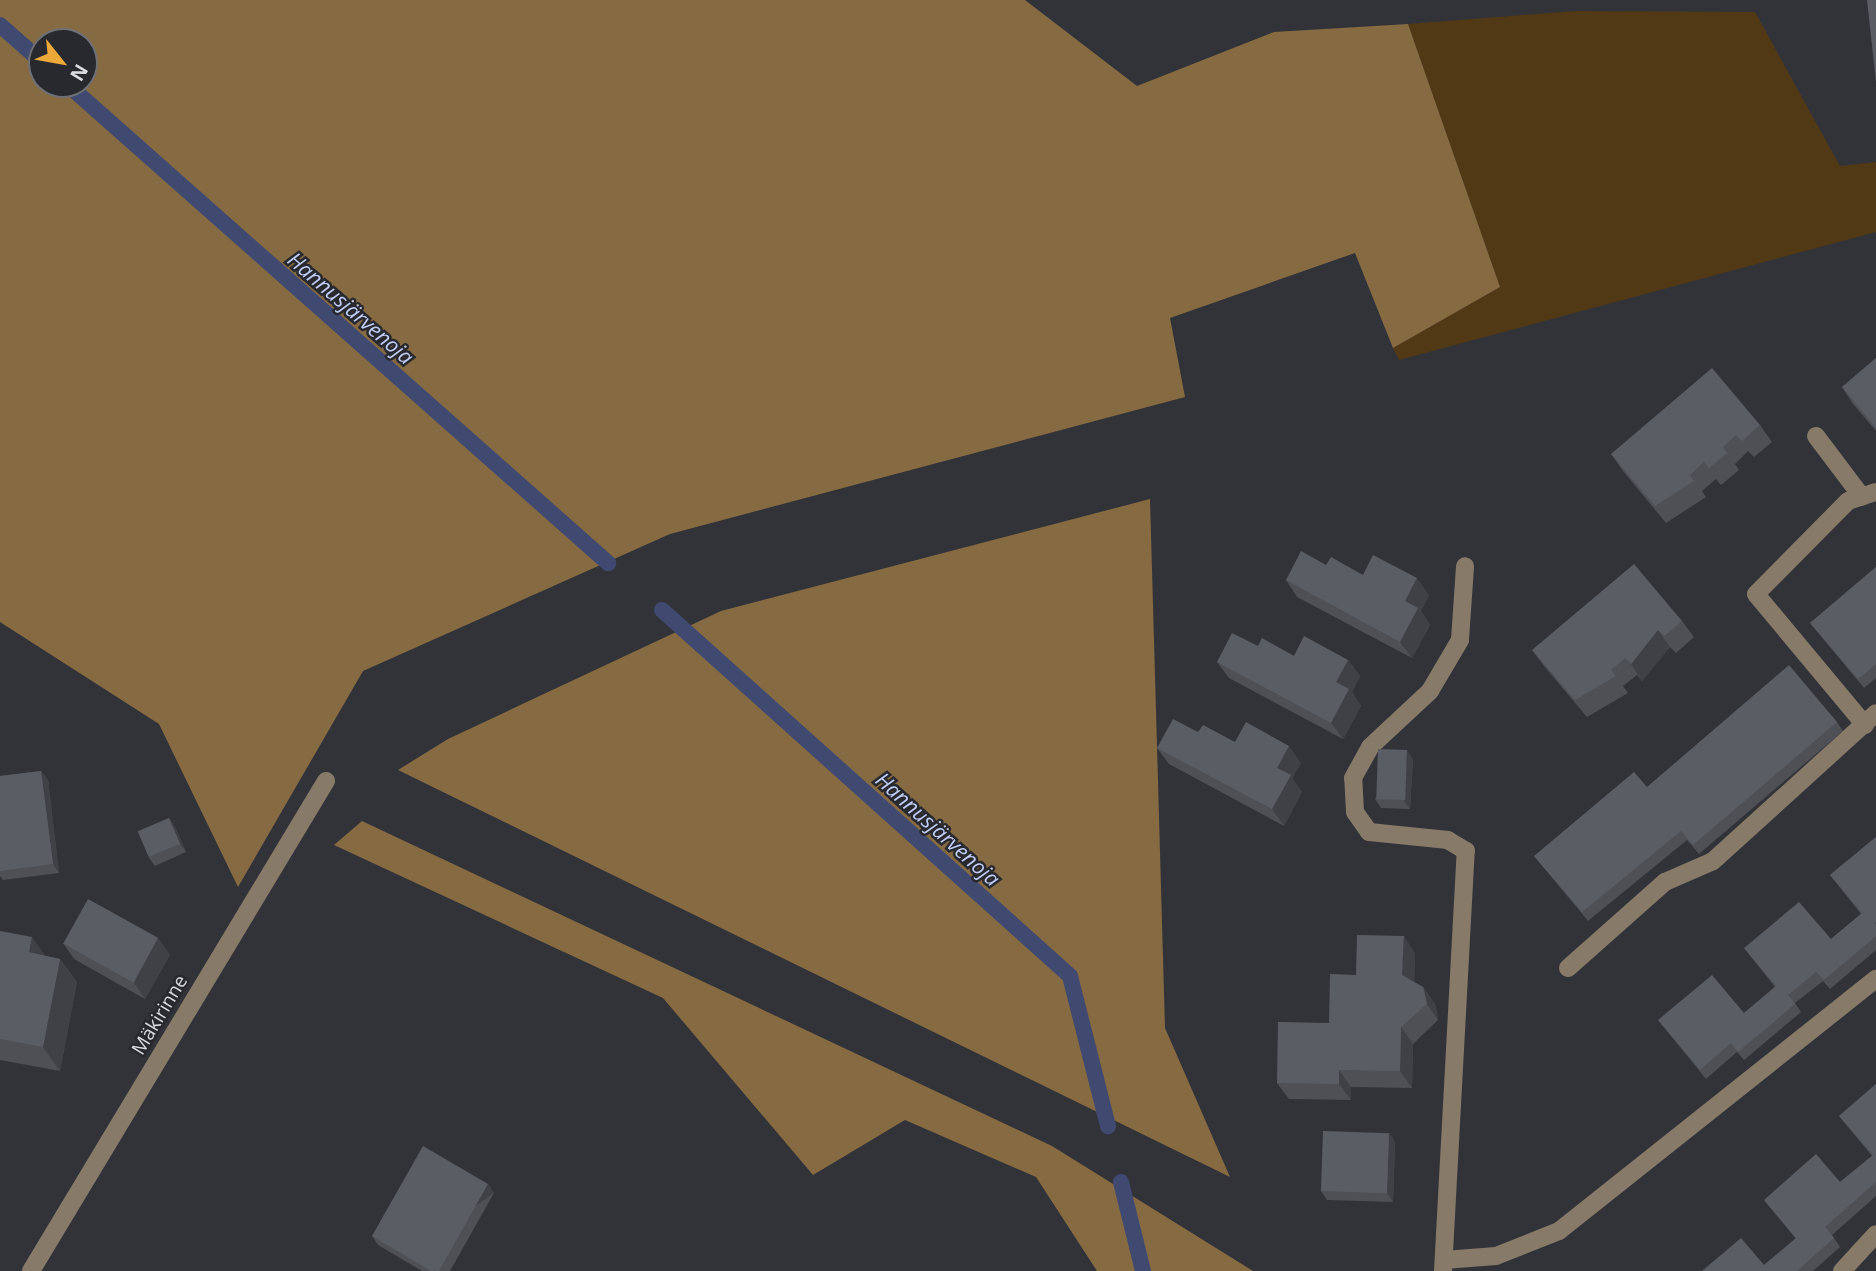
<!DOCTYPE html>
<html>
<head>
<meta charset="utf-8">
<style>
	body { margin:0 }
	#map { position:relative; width:1876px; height:1271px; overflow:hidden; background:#323339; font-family:"Open Sans",sans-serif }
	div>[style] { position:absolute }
	.green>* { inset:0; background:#513915 }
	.forest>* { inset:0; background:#866a42 }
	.stream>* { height:16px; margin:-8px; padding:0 8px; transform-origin:8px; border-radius:8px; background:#404a71 }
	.minor>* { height:18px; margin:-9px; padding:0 9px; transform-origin:9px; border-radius:9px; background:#877a69 }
	.wall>* { inset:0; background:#4e5056 }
	.shaded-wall>* { inset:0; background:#404146; transform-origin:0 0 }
	.building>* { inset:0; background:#5b5d64; transform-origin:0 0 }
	span { translate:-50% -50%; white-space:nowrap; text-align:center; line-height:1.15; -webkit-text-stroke:5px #28292f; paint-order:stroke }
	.street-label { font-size:19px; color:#dbdce0 }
	.water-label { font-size:21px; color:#c1cdf5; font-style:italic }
	.north { position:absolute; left:28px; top:28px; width:70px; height:70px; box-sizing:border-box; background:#28292f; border:2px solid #707176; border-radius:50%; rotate:121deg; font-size:19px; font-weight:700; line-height:28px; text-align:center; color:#dbdce0 }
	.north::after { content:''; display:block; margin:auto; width:24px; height:32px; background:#eca93b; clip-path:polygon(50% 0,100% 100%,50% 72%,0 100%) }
</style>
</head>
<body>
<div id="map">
	<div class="green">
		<div style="clip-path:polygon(1575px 11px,1755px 12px,1840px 166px,1876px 162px,1876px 232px,1399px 360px,1393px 348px,1500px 287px,1408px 24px)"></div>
	</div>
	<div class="forest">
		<div style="clip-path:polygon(evenodd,0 0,1025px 0,1137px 86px,1274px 32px,1408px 24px,1500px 287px,1393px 348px,1355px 253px,1170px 318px,1185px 397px,670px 534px,363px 671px,238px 887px,159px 724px,0 622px,0 0,84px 42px,84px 84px,42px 84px,42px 42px,84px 42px)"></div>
		<div style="clip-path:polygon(1150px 499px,1165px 1028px,1230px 1177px,398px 770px,448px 739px,721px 611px)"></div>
		<div style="clip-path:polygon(362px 821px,1052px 1146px,1253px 1271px,1097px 1271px,1036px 1177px,905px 1120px,813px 1175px,663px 998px,334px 845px)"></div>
	</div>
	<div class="stream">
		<div style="left:0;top:25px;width:56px;rotate:41.4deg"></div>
		<div style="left:67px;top:84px;width:723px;rotate:41.52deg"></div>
		<div style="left:662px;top:610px;width:548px;rotate:41.89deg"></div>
		<div style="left:1070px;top:976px;width:155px;rotate:75.8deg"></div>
		<div style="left:1121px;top:1182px;width:92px;rotate:76.1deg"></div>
	</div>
	<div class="minor">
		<div style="left:1816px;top:436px;width:76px;rotate:53deg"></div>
		<div style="left:1865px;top:725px;width:170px;rotate:-129.8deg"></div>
		<div style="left:1756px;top:594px;width:131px;rotate:-45.3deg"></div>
		<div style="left:1848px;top:501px;width:29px;rotate:-18deg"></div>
		<div style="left:1568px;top:968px;width:130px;rotate:-41.6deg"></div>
		<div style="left:1665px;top:882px;width:52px;rotate:-23.6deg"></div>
		<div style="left:1713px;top:861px;width:220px;rotate:-42.2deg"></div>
		<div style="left:1444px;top:1260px;width:52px;rotate:-4.4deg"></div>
		<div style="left:1496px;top:1256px;width:68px;rotate:-21.6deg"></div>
		<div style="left:1559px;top:1231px;width:405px;rotate:-38.5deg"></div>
		<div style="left:31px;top:1271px;width:572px;rotate:-58.95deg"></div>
		<div style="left:1443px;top:1271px;width:421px;rotate:-86.9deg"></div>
		<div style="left:1466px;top:851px;width:21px;rotate:-149deg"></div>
		<div style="left:1448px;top:840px;width:79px;rotate:-174.2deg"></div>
		<div style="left:1369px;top:832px;width:24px;rotate:-125deg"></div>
		<div style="left:1355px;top:812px;width:34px;rotate:-93deg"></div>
		<div style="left:1353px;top:778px;width:35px;rotate:-61deg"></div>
		<div style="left:1370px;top:747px;width:82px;rotate:-43deg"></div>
		<div style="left:1430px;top:691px;width:59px;rotate:-59.5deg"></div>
		<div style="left:1460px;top:640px;width:74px;rotate:-86.1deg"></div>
		<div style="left:1842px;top:1271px;width:50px;rotate:-47.4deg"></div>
	</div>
	<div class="wall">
		<div style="clip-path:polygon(1876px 358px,1876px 431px,1853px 404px,1842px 387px)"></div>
		<div style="clip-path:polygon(1760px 425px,1772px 442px,1754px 457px,1748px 451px,1735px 464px,1739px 470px,1721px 485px,1716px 479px,1702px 491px,1706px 497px,1666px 523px,1623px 471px,1611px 454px)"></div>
		<div style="clip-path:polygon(1326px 565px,1363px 575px,1429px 595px,1421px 611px,1430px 625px,1412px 658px,1297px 597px,1286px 580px)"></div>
		<div style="clip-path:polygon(1876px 567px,1876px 678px,1864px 688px,1810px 623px)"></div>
		<div style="clip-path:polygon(1682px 621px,1694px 637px,1676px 653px,1670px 647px,1642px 681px,1637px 675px,1623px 686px,1628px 693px,1587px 717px,1544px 666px,1532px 650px)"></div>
		<div style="clip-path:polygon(1258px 646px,1294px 656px,1348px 660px,1360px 676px,1352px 692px,1361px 706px,1343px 739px,1229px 678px,1217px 662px)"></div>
		<div style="clip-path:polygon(1837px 722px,1843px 731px,1699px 854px,1687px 840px,1588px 921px,1534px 856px,1647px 787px)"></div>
		<div style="clip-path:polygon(1198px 732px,1235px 742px,1301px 763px,1292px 778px,1302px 792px,1284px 826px,1169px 764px,1157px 748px)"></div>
		<div style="clip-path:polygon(1413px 759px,1410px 809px,1381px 808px,1375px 799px)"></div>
		<div style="clip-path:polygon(41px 771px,48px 780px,59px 873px,3px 880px,0 876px,0 776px)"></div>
		<div style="clip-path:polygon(169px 818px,175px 827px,186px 852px,155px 866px,149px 858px)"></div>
		<div style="clip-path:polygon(1876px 837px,1876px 950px,1830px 989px,1823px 981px,1795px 1003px,1801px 1012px,1744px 1060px,1737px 1052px,1706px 1079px,1658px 1020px,1744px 1013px,1775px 987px,1744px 948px,1831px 939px,1861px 914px,1830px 875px)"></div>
		<div style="clip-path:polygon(0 931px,45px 956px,60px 959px,77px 982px,60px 1071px,0 1060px)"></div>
		<div style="clip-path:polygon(158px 938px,170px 955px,145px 999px,74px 959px,63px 943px)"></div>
		<div style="clip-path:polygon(1415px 953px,1414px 982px,1423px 987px,1435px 1004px,1438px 1020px,1413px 1044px,1412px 1088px,1351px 1087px,1351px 1100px,1289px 1099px,1277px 1083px,1329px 1023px)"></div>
		<div style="clip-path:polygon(1876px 1084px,1876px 1196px,1832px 1235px,1840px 1247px,1813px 1271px,1702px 1271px,1764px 1265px,1796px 1239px,1764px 1200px,1840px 1182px,1872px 1156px,1839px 1116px)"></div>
		<div style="clip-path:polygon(1389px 1133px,1395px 1142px,1393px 1202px,1327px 1200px,1321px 1191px)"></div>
		<div style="clip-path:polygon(488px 1184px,494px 1193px,450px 1271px,422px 1271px,378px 1245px,372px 1236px)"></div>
	</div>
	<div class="shaded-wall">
		<div style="clip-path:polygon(1417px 578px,1429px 595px,1421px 611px,1430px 625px,1412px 658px,1400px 642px,1405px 601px)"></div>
		<div style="clip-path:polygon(1658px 630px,1670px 647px,1642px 681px,1631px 664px)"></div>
		<div style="clip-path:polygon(1348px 660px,1360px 676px,1352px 692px,1361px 706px,1343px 739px,1331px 723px,1336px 682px)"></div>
		<div style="clip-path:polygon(1289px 746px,1301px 763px,1292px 778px,1302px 792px,1284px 826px,1272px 809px,1277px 768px)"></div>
		<div style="clip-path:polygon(1407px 750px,1413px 759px,1410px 809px,1404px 801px)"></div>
		<div style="clip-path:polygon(41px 771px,48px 780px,59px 873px,53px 864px)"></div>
		<div style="clip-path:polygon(169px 818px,175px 827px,186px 852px,180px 844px)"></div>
		<div style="clip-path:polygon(1404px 936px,1415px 953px,1414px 992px,1402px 975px)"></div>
		<div style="clip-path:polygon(32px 937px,49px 961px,29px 952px)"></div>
		<div style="clip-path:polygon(158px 938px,170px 955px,145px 999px,134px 983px)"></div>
		<div style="clip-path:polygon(60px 959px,77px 982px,60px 1071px,43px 1047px)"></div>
		<div style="clip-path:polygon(1423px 987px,1435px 1004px,1438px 1020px,1427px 1004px)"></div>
		<div style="clip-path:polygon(1401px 1027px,1413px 1044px,1412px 1088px,1400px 1071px)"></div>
		<div style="clip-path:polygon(1339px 1070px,1351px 1087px,1351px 1100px,1339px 1084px)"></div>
		<div style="clip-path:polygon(1389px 1133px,1395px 1142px,1393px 1202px,1387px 1193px)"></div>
		<div style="left:488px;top:1184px;width:11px;height:100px;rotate:56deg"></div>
	</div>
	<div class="building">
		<div style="clip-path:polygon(1867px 0,1876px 0,1876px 82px)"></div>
		<div style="clip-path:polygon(1876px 358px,1876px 428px,1842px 387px)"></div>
		<div style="clip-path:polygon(1712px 368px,1760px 425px,1742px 441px,1736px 435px,1723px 447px,1727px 453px,1709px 468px,1704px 462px,1690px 475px,1694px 481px,1655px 506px,1611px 454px)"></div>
		<div style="clip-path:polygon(1301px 551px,1326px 565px,1331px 557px,1363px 575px,1373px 555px,1417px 578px,1405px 601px,1418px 608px,1400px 642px,1286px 580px)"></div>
		<div style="clip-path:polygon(1634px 564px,1682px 621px,1664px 636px,1658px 630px,1631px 664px,1625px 658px,1611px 670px,1616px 676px,1575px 700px,1532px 650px)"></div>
		<div style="clip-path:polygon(1876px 567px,1876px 664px,1858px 679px,1810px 623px)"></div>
		<div style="clip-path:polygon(1232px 633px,1258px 646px,1262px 638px,1294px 656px,1304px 636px,1348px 660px,1336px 682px,1349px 689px,1331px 723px,1217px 662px)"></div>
		<div style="clip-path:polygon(1789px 665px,1837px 722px,1693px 845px,1681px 831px,1582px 912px,1534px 856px,1634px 772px,1647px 787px)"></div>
		<div style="clip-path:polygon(1173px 719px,1198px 732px,1203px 725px,1235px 742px,1246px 722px,1289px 746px,1277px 768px,1291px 775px,1272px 809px,1157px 748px)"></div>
		<div style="left:1378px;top:749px;width:29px;height:50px;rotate:2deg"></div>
		<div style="clip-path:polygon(41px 771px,53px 864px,0 871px,0 776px)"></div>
		<div style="left:169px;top:818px;width:28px;height:34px;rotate:67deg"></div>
		<div style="clip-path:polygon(1876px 837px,1876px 922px,1874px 923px,1876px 925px,1876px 936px,1824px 980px,1816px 972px,1788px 995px,1795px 1004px,1738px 1052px,1731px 1043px,1700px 1070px,1658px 1020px,1712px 975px,1744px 1013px,1776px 986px,1744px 948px,1799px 902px,1831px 939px,1862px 913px,1830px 875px)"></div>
		<div style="left:88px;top:899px;width:80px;height:51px;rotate:29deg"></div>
		<div style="clip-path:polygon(0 931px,32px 937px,29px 952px,60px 959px,43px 1047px,0 1039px)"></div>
		<div style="clip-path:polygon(1357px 935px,1404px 936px,1402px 975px,1423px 987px,1427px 1004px,1401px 1027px,1400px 1071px,1339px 1070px,1339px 1084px,1277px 1083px,1278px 1022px,1329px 1023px,1330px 974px,1356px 975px)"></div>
		<div style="clip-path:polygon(1876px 1084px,1876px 1182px,1825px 1227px,1834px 1238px,1797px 1271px,1702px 1271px,1741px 1238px,1764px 1265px,1796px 1238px,1764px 1200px,1816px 1154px,1840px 1182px,1873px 1155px,1839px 1116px)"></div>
		<div style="left:1323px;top:1131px;width:66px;height:60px;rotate:2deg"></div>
		<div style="clip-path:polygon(423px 1146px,488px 1184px,439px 1271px,431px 1271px,372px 1236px)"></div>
	</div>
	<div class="street-label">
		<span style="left:160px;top:1015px;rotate:-59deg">Mäkirinne</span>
	</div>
	<div class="water-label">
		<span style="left:351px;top:308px;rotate:41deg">Hannusjärvenoja</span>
		<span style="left:938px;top:829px;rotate:42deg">Hannusjärvenoja</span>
	</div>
	<div class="north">N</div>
</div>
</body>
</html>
